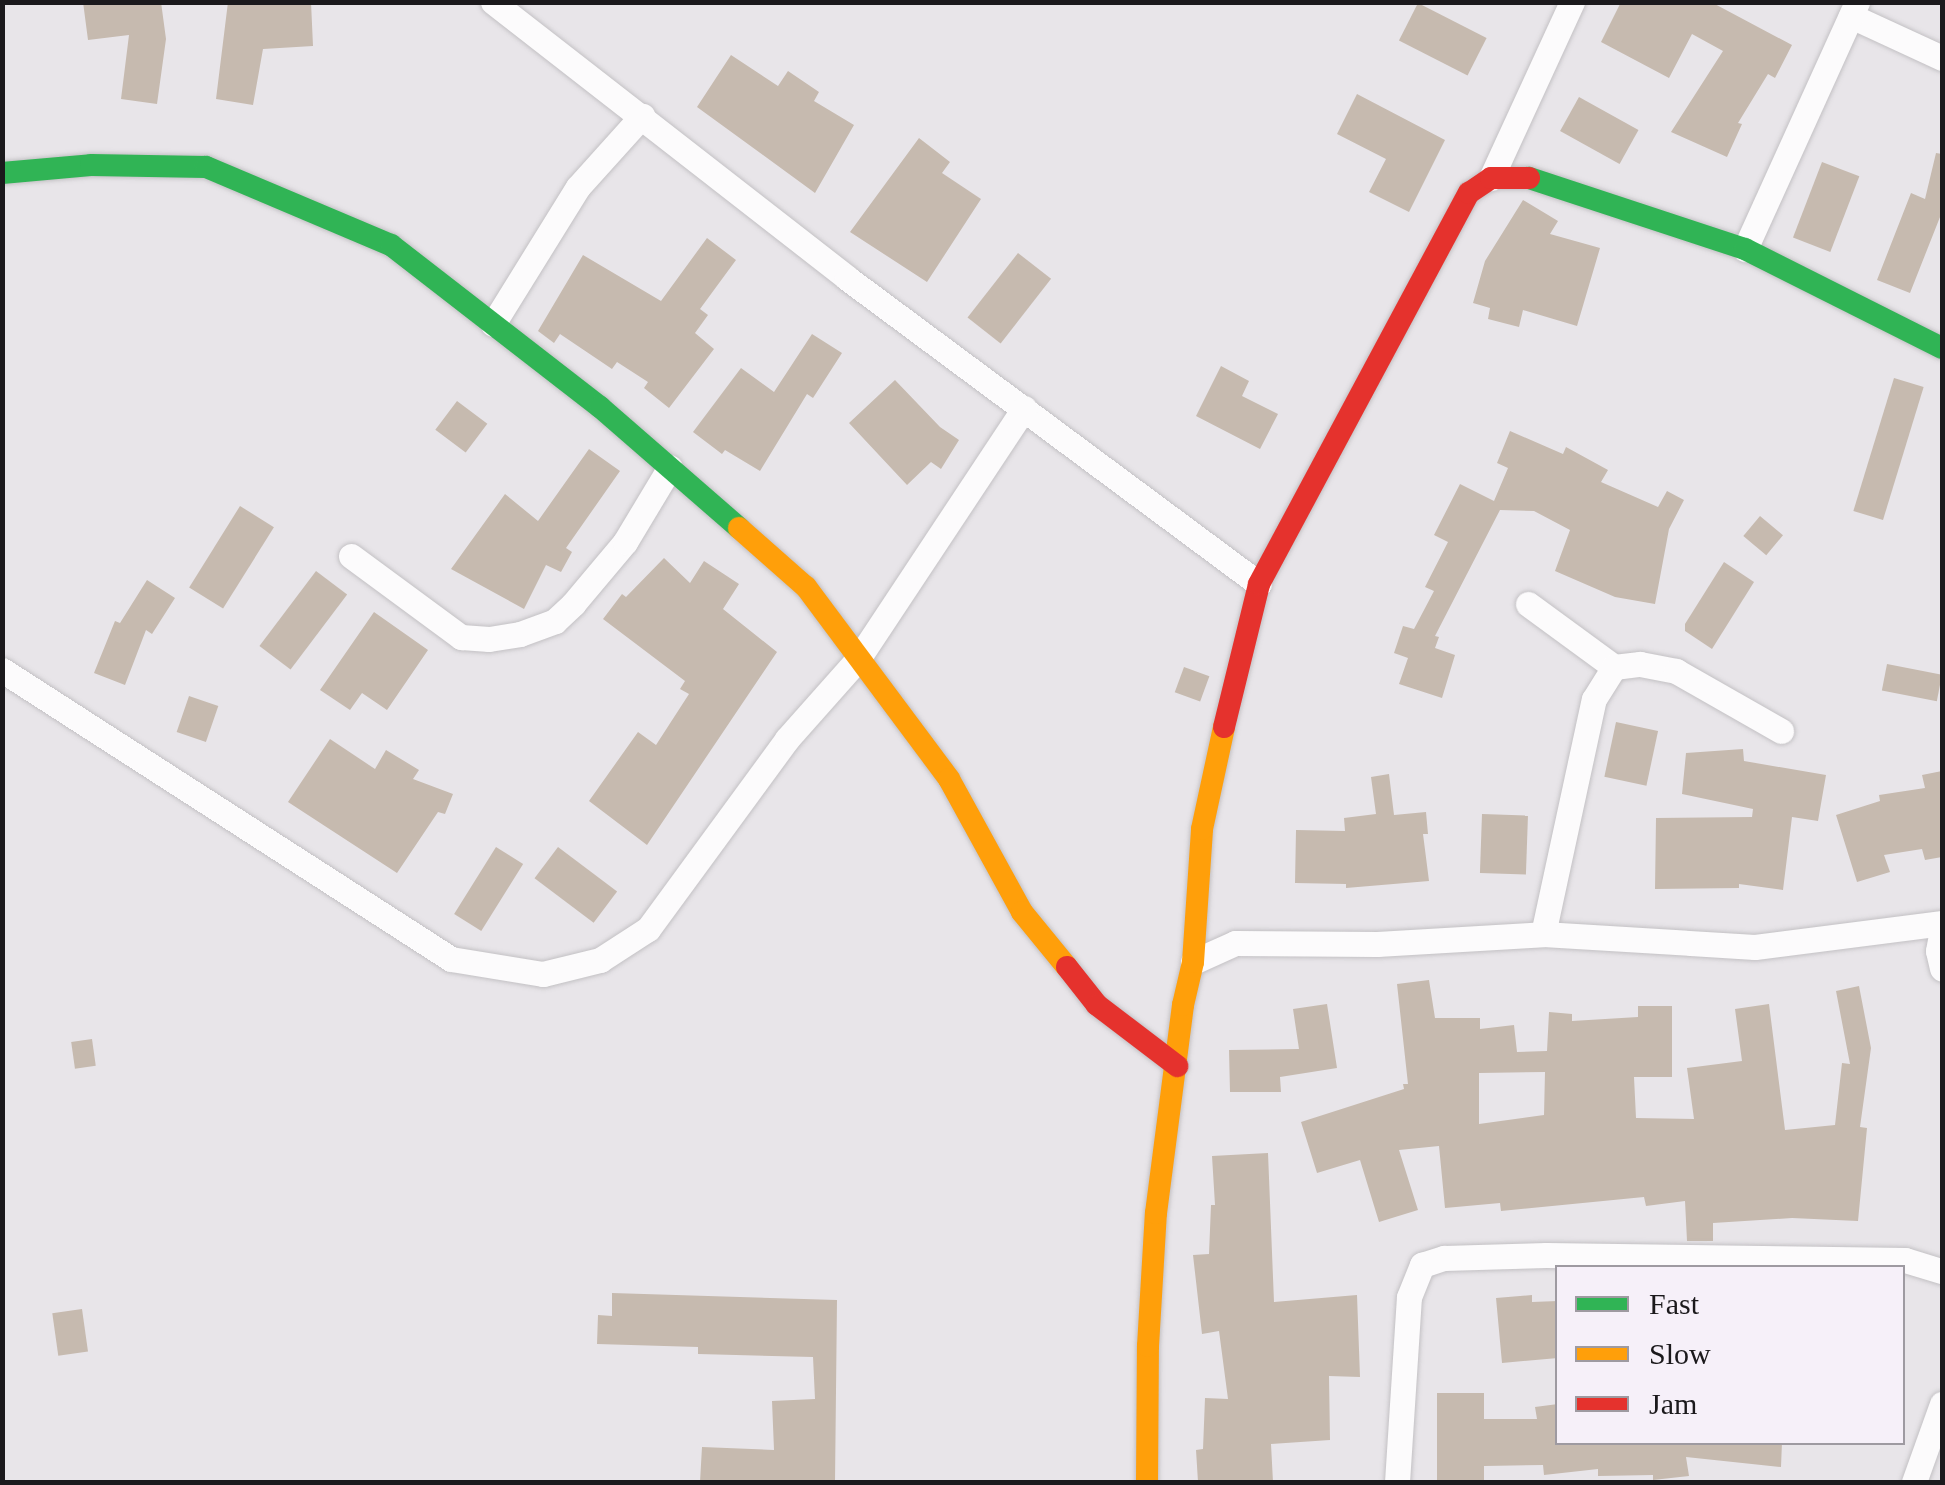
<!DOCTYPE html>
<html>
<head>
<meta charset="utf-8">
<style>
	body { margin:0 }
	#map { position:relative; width:1945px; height:1485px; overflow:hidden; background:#e8e5e9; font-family:Georgia,serif }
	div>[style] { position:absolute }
	.building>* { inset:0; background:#c6baaf; transform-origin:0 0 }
	.roads { filter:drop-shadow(0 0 2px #c3c1c4) drop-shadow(0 0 2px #c3c1c4) }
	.street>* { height:25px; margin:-12.5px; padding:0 12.5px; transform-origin:12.5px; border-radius:12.5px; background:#fcfbfc }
	.fast>* { height:22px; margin:-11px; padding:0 11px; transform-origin:11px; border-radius:11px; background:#30b455 }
	.slow>* { height:22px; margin:-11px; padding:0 11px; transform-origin:11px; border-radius:11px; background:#ff9f0a }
	.jam>* { height:22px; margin:-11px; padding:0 11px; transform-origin:11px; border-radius:11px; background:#e5322d }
	span { translate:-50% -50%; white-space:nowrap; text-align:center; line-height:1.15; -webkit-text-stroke:8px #f6f0f9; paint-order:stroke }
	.frame { position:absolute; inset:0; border:5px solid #1b191c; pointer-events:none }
	.legend { position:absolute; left:1555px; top:1265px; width:350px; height:180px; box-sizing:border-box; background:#f6f0f9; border:2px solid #9e9aa1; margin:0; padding:12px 18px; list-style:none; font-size:30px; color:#1b191c }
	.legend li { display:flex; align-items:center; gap:20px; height:50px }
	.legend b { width:50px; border:2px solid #9e9aa1 }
</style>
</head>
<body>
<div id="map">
	<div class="building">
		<div style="clip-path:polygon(83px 2px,161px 2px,166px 39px,157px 104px,121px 99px,129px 35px,88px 40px)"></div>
		<div style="clip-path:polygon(228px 2px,311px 2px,313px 46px,263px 49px,253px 105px,216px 99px)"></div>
		<div style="clip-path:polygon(1621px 2px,1711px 2px,1792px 45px,1775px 78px,1768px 74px,1738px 123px,1742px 124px,1727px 157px,1671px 132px,1723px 51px,1692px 34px,1669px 78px,1601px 42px)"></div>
		<div style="left:1418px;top:3px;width:77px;height:42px;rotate:27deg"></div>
		<div style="clip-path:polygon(731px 55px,778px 86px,788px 71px,819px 92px,814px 101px,854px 125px,815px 193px,697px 107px)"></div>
		<div style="clip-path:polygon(1357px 94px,1445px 140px,1409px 212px,1369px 192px,1386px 159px,1337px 134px)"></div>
		<div style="left:1579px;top:97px;width:68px;height:39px;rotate:29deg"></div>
		<div style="clip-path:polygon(919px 138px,950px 162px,942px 173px,981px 199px,927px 282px,850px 232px)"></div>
		<div style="clip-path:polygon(1936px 153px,1942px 154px,1942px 212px,1910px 293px,1877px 280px,1911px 193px,1925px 199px)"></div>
		<div style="left:1822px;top:162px;width:40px;height:81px;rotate:21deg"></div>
		<div style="clip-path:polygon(1523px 200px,1558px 221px,1550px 234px,1600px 248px,1577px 326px,1523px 310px,1519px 327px,1488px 319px,1490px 308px,1473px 303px,1485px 261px)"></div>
		<div style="clip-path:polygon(707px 238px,736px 260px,700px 309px,708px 315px,695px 333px,714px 349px,669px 408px,644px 388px,648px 382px,617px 362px,612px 369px,560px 334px,554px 343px,538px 331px,583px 255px,661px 301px)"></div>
		<div style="left:1018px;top:253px;width:42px;height:82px;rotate:38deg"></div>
		<div style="clip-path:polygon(812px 334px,842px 353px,813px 398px,807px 394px,760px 471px,725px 450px,722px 454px,693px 432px,741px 368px,774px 392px)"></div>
		<div style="clip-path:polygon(1221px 366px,1249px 381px,1242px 396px,1278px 414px,1260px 449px,1196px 416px)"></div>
		<div style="left:1894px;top:378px;width:31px;height:139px;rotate:17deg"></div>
		<div style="clip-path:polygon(895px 380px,940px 427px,959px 440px,941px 469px,931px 462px,907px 485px,849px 423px)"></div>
		<div style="left:457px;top:401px;width:38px;height:36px;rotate:37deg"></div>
		<div style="clip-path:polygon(1510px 431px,1563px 454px,1566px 447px,1608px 470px,1601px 482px,1658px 507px,1667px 491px,1684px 500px,1669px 529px,1655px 604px,1615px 597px,1555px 571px,1570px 530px,1534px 511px,1500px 510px,1435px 636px,1439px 637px,1435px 648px,1455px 655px,1442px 698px,1399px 684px,1408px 658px,1394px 653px,1403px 626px,1414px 629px,1434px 591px,1425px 587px,1448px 542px,1434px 535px,1460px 484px,1494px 501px,1508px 468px,1497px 463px)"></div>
		<div style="clip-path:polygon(589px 449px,620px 471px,566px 548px,572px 552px,561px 572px,546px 565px,524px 609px,451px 569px,505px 494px,538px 521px)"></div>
		<div style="left:240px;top:506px;width:40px;height:96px;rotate:32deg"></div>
		<div style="left:1760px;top:516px;width:30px;height:26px;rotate:40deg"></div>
		<div style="clip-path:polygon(664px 558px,690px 583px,704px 561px,739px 584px,723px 609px,777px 652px,647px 845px,589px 801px,638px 732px,656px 745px,689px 694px,680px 689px,685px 681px,603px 619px,622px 594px,626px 597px)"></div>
		<div style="clip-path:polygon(1724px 562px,1754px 582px,1712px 649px,1685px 631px,1685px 624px)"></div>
		<div style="left:316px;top:571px;width:39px;height:94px;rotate:37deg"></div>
		<div style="clip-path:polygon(147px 580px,175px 598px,152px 634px,146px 630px,125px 685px,94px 673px,115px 621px,120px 623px)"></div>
		<div style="clip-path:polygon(374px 612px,428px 650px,387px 710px,362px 693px,350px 710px,320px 690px)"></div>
		<div style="left:1887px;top:664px;width:56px;height:27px;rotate:11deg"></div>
		<div style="left:1184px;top:667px;width:27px;height:27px;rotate:20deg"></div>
		<div style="left:189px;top:696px;width:31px;height:38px;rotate:19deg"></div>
		<div style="left:1616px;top:722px;width:43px;height:56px;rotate:12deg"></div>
		<div style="clip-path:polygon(330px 739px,375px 769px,386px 750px,419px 770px,413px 779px,453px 794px,445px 814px,438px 812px,397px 873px,288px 802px)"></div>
		<div style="clip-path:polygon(1743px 749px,1744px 761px,1826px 775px,1818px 821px,1792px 817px,1783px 890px,1739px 884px,1739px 888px,1655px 889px,1656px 818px,1752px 817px,1753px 809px,1682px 794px,1686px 753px)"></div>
		<div style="clip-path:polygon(1942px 771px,1942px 857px,1925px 860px,1922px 849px,1884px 855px,1890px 872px,1857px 882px,1836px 815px,1880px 801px,1879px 795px,1925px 788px,1922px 775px)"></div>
		<div style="clip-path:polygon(1389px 774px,1394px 815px,1426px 812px,1428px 834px,1423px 834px,1429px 881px,1346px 888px,1346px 884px,1295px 883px,1296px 830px,1345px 831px,1344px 818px,1376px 814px,1371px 777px)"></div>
		<div style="left:1482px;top:814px;width:46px;height:59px;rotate:2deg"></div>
		<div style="left:496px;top:847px;width:32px;height:79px;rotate:32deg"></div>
		<div style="left:558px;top:847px;width:74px;height:39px;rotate:37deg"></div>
		<div style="clip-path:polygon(evenodd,1429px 980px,1435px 1018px,1480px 1018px,1480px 1029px,1514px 1025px,1517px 1052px,1547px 1051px,1549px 1012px,1572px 1014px,1572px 1021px,1638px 1017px,1638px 1006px,1672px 1006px,1672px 1077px,1634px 1077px,1636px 1118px,1694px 1119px,1687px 1068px,1742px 1061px,1735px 1009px,1769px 1004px,1785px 1130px,1835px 1125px,1842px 1063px,1850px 1064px,1836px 991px,1859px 986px,1871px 1048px,1860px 1127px,1867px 1128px,1858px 1221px,1792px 1218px,1713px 1223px,1713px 1241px,1687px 1241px,1685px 1201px,1646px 1206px,1644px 1197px,1501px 1211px,1500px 1203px,1445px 1208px,1439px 1146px,1399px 1150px,1418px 1210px,1379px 1222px,1360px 1160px,1317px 1173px,1301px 1122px,1404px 1089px,1403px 1084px,1408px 1084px,1397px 984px,1429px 980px,1545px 1072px,1544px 1115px,1479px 1124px,1479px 1073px,1545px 1072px)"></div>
		<div style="clip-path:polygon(1327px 1004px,1337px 1068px,1280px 1077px,1281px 1092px,1230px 1092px,1229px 1050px,1299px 1049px,1293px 1009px)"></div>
		<div style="left:92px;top:1039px;width:27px;height:21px;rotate:82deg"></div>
		<div style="clip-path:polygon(1268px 1153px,1274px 1302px,1357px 1295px,1360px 1377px,1329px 1376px,1330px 1440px,1271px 1444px,1273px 1482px,1198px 1482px,1196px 1450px,1203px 1449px,1205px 1398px,1228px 1399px,1219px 1331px,1202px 1334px,1193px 1255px,1209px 1254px,1211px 1205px,1215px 1205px,1212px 1156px)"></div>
		<div style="clip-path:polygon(612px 1293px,837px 1300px,835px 1482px,700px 1482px,702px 1447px,774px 1450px,772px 1401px,815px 1399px,813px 1357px,698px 1354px,698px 1347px,597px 1344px,598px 1315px,612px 1316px)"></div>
		<div style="clip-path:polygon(1532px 1295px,1532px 1302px,1558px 1301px,1558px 1358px,1502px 1363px,1496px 1298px)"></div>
		<div style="left:82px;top:1309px;width:43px;height:30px;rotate:82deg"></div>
		<div style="clip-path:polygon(1437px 1393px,1484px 1393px,1484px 1419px,1537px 1419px,1535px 1407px,1558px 1404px,1558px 1442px,1782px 1442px,1781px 1467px,1686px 1457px,1689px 1476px,1653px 1480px,1653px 1475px,1598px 1476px,1598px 1469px,1544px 1475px,1543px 1465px,1484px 1466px,1484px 1482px,1437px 1482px)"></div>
	</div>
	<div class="roads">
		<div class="street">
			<div style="left:493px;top:2px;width:449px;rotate:37.9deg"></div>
			<div style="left:847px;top:278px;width:513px;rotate:36.6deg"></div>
			<div style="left:1851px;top:16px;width:100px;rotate:24.8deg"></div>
			<div style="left:1491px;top:178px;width:194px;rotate:-65.3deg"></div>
			<div style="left:1745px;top:249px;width:271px;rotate:-65.6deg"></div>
			<div style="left:493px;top:324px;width:161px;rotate:-58.2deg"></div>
			<div style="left:578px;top:187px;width:96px;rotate:-48deg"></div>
			<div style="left:351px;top:556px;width:137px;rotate:36.4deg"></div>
			<div style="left:461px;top:637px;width:28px;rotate:4deg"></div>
			<div style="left:489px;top:639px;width:31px;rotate:-9deg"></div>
			<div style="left:520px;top:634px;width:37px;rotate:-20deg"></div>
			<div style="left:555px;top:621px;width:25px;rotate:-43deg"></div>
			<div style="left:573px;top:604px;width:81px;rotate:-50deg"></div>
			<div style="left:625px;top:542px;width:87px;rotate:-59deg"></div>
			<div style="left:1528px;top:604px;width:107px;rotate:36.2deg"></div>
			<div style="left:2px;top:670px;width:534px;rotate:32.77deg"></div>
			<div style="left:451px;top:959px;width:93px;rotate:9.3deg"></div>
			<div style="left:543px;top:974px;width:59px;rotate:-13.8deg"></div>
			<div style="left:600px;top:960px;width:57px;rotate:-32.9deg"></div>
			<div style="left:648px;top:929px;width:235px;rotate:-53.8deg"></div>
			<div style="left:787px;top:739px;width:107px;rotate:-48.4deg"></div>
			<div style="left:858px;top:659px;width:301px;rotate:-56.5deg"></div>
			<div style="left:1942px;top:930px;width:21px;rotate:101deg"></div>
			<div style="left:1938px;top:951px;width:18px;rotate:77deg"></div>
			<div style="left:1543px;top:934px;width:240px;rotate:-77.8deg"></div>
			<div style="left:1594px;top:699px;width:38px;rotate:-58deg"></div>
			<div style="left:1614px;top:667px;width:26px;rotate:-7deg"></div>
			<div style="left:1640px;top:664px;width:37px;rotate:11deg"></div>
			<div style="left:1676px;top:671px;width:121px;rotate:29.7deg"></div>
			<div style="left:1193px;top:962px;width:46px;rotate:-24.3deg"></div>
			<div style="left:1235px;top:943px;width:142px;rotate:0.4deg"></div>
			<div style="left:1377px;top:944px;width:166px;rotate:-3.4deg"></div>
			<div style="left:1543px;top:934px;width:212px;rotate:3.5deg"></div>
			<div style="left:1755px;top:947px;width:189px;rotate:-7.3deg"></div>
			<div style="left:1397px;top:1482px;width:185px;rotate:-86.3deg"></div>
			<div style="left:1409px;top:1297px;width:35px;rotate:-68deg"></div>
			<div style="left:1422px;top:1265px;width:23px;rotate:-18deg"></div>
			<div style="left:1444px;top:1258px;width:102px;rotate:-1.7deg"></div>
			<div style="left:1546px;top:1255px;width:359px;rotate:0.8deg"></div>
			<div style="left:1905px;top:1260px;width:39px;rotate:17deg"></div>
			<div style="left:1914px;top:1482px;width:83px;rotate:-70.3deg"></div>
		</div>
		<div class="fast">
			<div style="left:2px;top:173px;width:89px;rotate:-5.1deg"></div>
			<div style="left:91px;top:165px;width:115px;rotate:1deg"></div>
			<div style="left:206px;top:167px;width:201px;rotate:22.9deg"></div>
			<div style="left:391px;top:245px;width:264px;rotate:37.8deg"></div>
			<div style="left:600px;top:407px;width:184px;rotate:41deg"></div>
			<div style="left:1529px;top:178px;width:227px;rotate:18.2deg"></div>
			<div style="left:1745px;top:249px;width:220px;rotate:26.7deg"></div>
		</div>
		<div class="slow">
			<div style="left:739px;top:528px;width:89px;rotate:41.4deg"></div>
			<div style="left:806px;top:587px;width:239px;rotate:53.3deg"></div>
			<div style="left:949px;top:779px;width:152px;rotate:61.2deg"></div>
			<div style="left:1022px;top:912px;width:71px;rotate:50.7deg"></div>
			<div style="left:1147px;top:1482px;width:136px;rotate:-89.6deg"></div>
			<div style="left:1148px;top:1346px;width:133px;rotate:-86.6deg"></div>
			<div style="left:1156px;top:1213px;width:210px;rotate:-82.6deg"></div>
			<div style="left:1183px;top:1005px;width:44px;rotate:-76.9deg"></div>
			<div style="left:1193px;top:962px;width:133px;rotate:-86.1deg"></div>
			<div style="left:1202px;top:829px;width:104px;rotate:-77.8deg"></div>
		</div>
		<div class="jam">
			<div style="left:1224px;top:727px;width:147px;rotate:-76.2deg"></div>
			<div style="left:1259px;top:584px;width:444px;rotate:-61.8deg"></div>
			<div style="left:1469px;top:193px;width:27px;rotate:-34deg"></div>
			<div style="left:1491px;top:178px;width:38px"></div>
			<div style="left:1067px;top:967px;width:48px;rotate:51.7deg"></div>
			<div style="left:1097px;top:1005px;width:101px;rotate:37.3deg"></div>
		</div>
	</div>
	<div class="frame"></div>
	<ul class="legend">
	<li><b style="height:12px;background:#30b455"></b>Fast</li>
	<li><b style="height:12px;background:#ff9f0a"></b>Slow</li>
	<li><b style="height:12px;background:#e5322d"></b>Jam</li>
	</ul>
</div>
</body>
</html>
